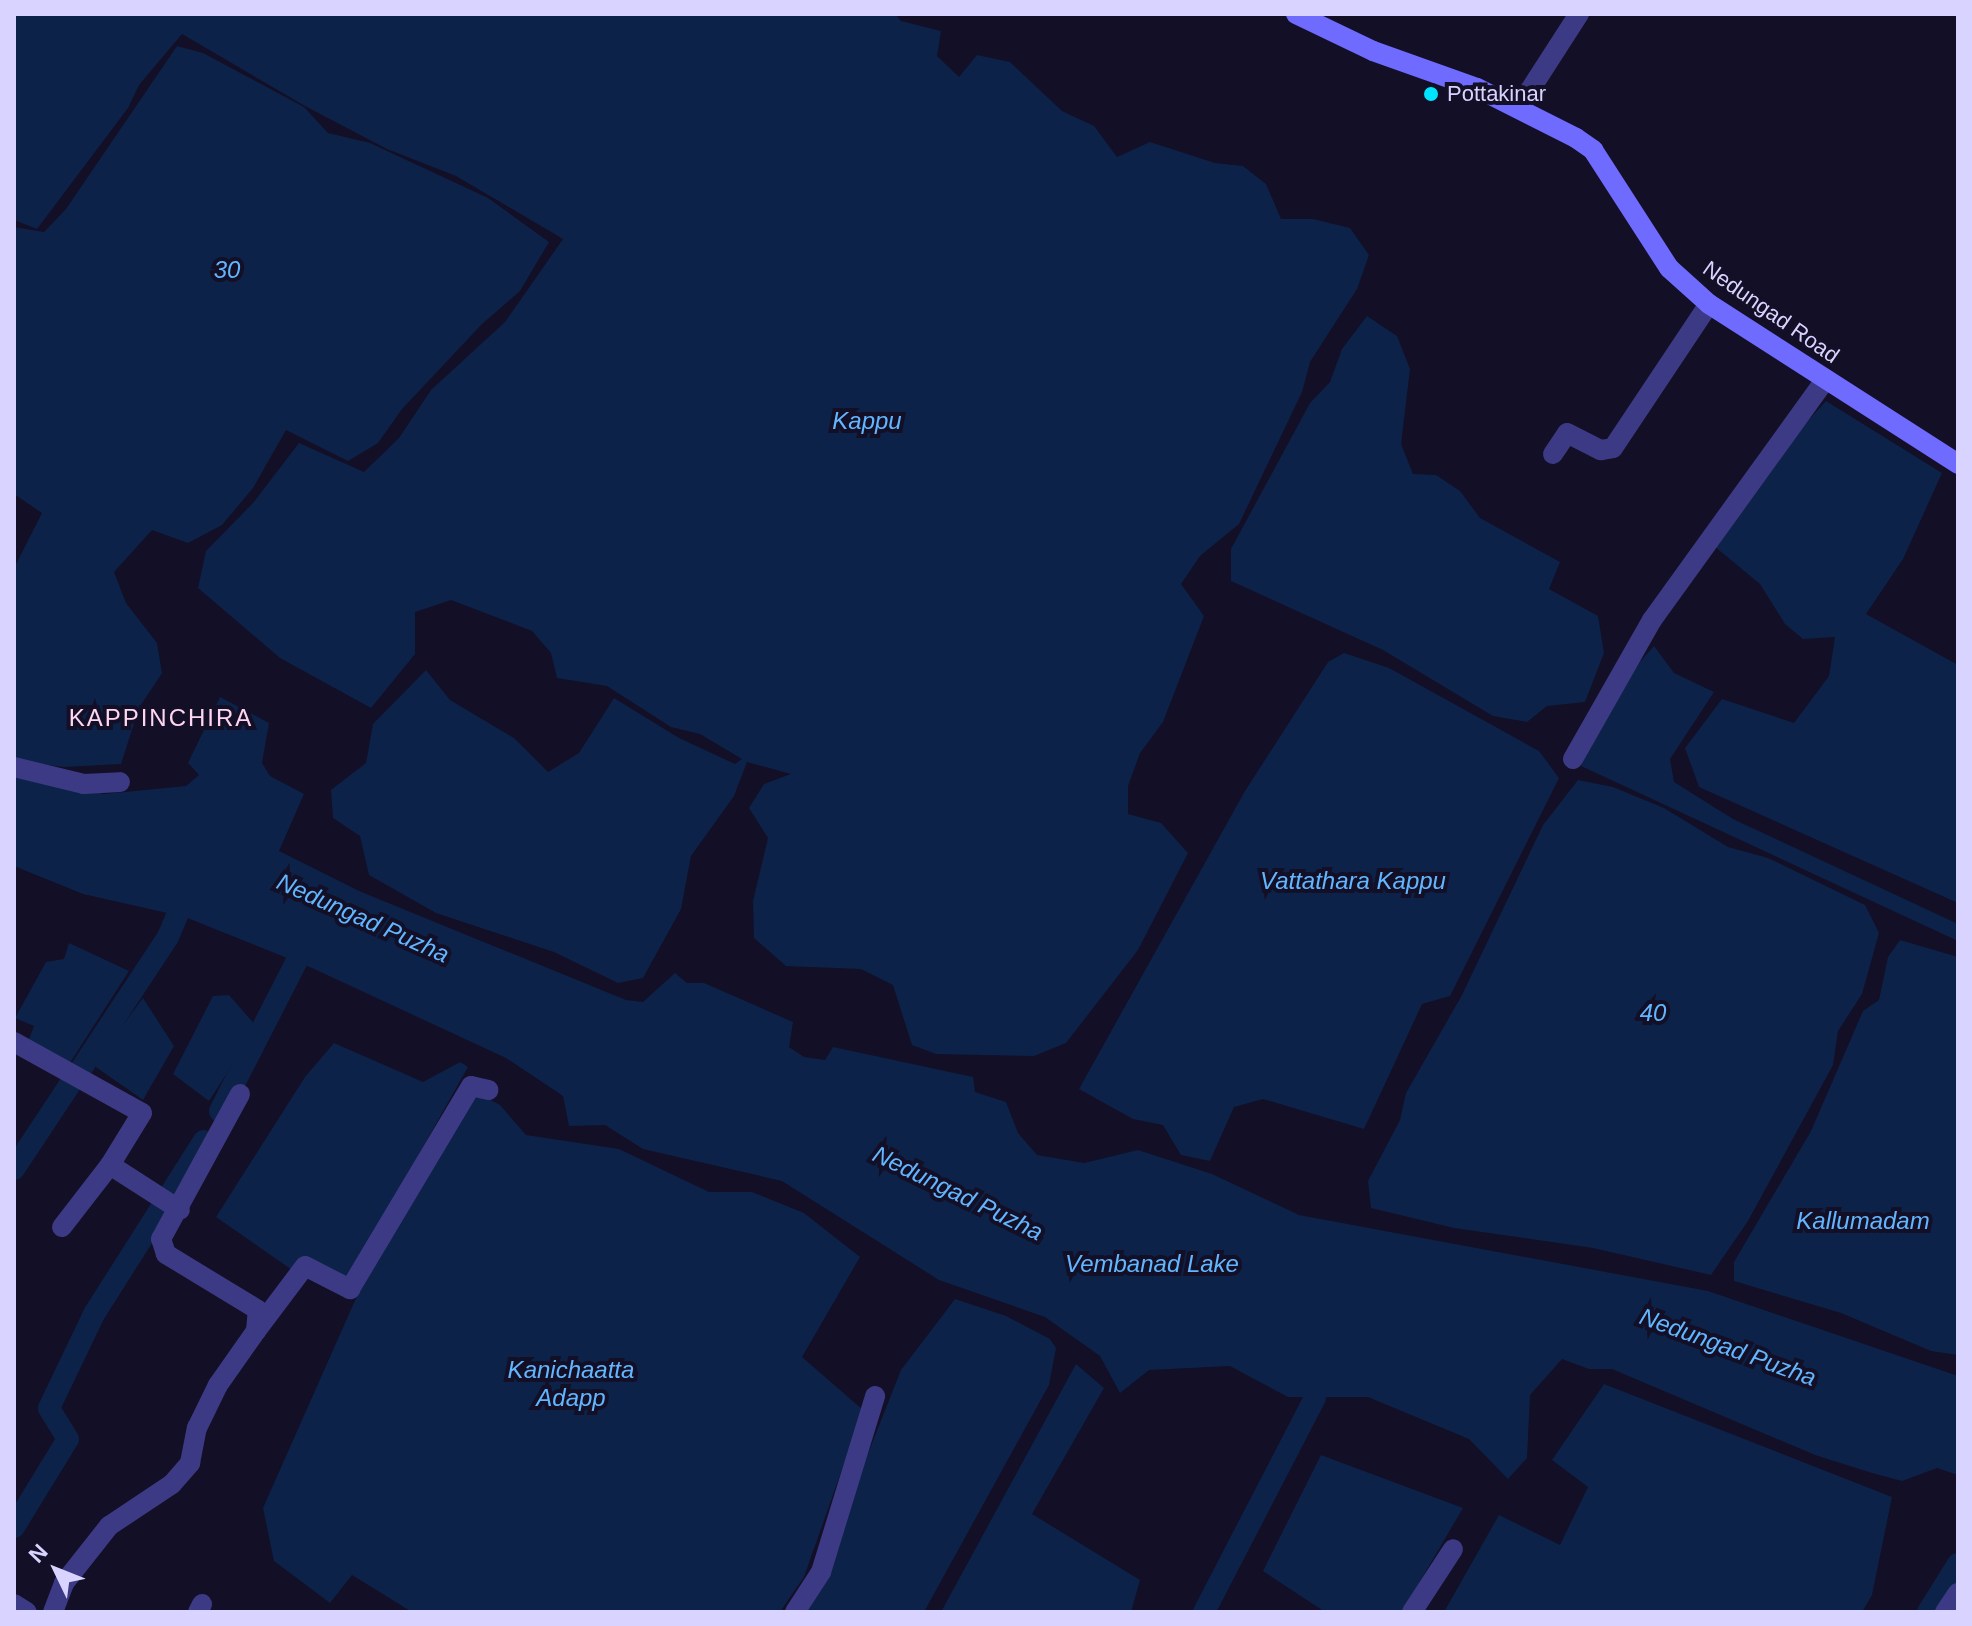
<!DOCTYPE html>
<html>
<head>
<meta charset="utf-8">
<style>
	body { margin:0 }
	#map { position:relative; width:1972px; height:1626px; overflow:hidden; background:#130f26; font-family:Helvetica,sans-serif }
	div>[style] { position:absolute }
	.water>* { inset:0; background:#0c2248 }
	.canal>* { height:22px; margin:-11px; padding:0 11px; transform-origin:11px; border-radius:11px; background:#0c2248 }
	.minor>* { height:20px; margin:-10px; padding:0 10px; transform-origin:10px; border-radius:10px; background:#3d3a85 }
	.tertiary>* { height:20px; margin:-10px; padding:0 10px; transform-origin:10px; border-radius:10px; background:#3d3a85 }
	.secondary>* { height:20px; margin:-10px; padding:0 10px; transform-origin:10px; border-radius:10px; background:#6f6bff }
	.dots>* { width:22px; height:22px; translate:-50% -50%; box-sizing:border-box; border:4px solid #130f26; border-radius:50% }
	span { translate:-50% -50%; white-space:nowrap; text-align:center; line-height:1.15; -webkit-text-stroke:8px #130f26; paint-order:stroke }
	.poi-label { font-size:22px; color:#d9d4ff }
	.left { translate:0 -50%; text-align:left }
	.street-label { font-size:22px; color:#d9d4ff }
	.water-label { font-size:24px; color:#62b6ff; font-style:italic }
	.neighbourhood-label { font-size:24px; color:#ffd6f0; letter-spacing:2px }
	.frame { position:absolute; inset:0; border:16px solid #d9d4ff; pointer-events:none }
	.north { position:absolute; left:16px; top:1530px; width:80px; height:80px; -webkit-text-stroke:6px #130f26; paint-order:stroke; rotate:313deg; font-size:22px; font-weight:700; line-height:32px; text-align:center; color:#d9d4ff }
	.north::after { content:''; display:block; margin:auto; width:28px; height:36px; background:#d9d4ff; clip-path:polygon(50% 0,100% 100%,50% 72%,0 100%) }
</style>
</head>
<body>
<div id="map">
	<div class="water">
		<div style="clip-path:polygon(14px 14px,895px 14px,901px 21px,941px 31px,937px 56px,959px 77px,977px 55px,1010px 62px,1062px 111px,1094px 126px,1117px 157px,1150px 142px,1215px 163px,1243px 166px,1266px 184px,1281px 219px,1313px 219px,1350px 228px,1369px 255px,1357px 289px,1310px 362px,1302px 392px,1239px 524px,1200px 556px,1181px 584px,1204px 616px,1163px 722px,1140px 753px,1128px 786px,1128px 814px,1161px 823px,1188px 853px,1138px 950px,1066px 1043px,1034px 1056px,936px 1054px,912px 1045px,893px 985px,861px 969px,786px 966px,754px 938px,753px 901px,768px 838px,749px 808px,764px 784px,791px 774px,747px 762px,734px 796px,691px 856px,681px 909px,643px 978px,618px 983px,554px 952px,436px 913px,369px 875px,360px 836px,333px 818px,331px 790px,366px 763px,373px 724px,426px 670px,450px 700px,514px 738px,548px 772px,579px 753px,614px 698px,679px 738px,735px 764px,742px 759px,700px 734px,671px 727px,607px 686px,557px 678px,551px 653px,532px 631px,451px 600px,415px 612px,415px 654px,371px 708px,280px 658px,198px 588px,206px 551px,253px 503px,299px 443px,364px 472px,399px 438px,431px 390px,505px 322px,563px 239px,456px 176px,387px 149px,305px 106px,182px 34px,139px 85px,128px 108px,37px 229px,14px 220px)"></div>
		<div style="clip-path:polygon(177px 46px,203px 53px,304px 107px,328px 133px,370px 143px,488px 198px,549px 242px,520px 291px,482px 324px,402px 409px,378px 443px,348px 461px,286px 430px,253px 488px,222px 525px,188px 543px,152px 530px,114px 572px,126px 603px,157px 643px,162px 673px,139px 708px,121px 764px,64px 767px,14px 761px,14px 568px,42px 513px,14px 494px,14px 227px,44px 232px,66px 209px)"></div>
		<div style="clip-path:polygon(1367px 316px,1397px 336px,1410px 369px,1401px 444px,1413px 474px,1436px 475px,1460px 491px,1480px 518px,1560px 562px,1549px 589px,1598px 616px,1604px 653px,1585px 702px,1547px 706px,1527px 722px,1493px 716px,1383px 650px,1231px 581px,1231px 549px,1310px 403px,1330px 382px,1342px 349px)"></div>
		<div style="clip-path:polygon(1826px 401px,1942px 473px,1903px 559px,1866px 614px,1958px 665px,1958px 903px,1699px 787px,1685px 748px,1722px 699px,1794px 723px,1829px 676px,1835px 637px,1803px 639px,1785px 624px,1760px 584px,1714px 546px,1793px 437px)"></div>
		<div style="clip-path:polygon(1654px 646px,1674px 673px,1714px 692px,1670px 759px,1674px 782px,1733px 819px,1958px 924px,1958px 941px,1581px 766px,1586px 746px,1630px 673px)"></div>
		<div style="clip-path:polygon(1344px 653px,1389px 668px,1539px 751px,1559px 778px,1450px 996px,1422px 1004px,1364px 1129px,1263px 1099px,1234px 1107px,1210px 1161px,1181px 1155px,1163px 1125px,1133px 1119px,1079px 1089px,1245px 791px,1328px 662px)"></div>
		<div style="clip-path:polygon(220px 697px,269px 723px,262px 763px,270px 776px,304px 794px,279px 851px,359px 891px,626px 1000px,643px 1002px,675px 973px,687px 983px,704px 983px,793px 1022px,789px 1047px,804px 1057px,825px 1060px,833px 1047px,973px 1077px,975px 1092px,1006px 1102px,1018px 1133px,1037px 1155px,1084px 1163px,1138px 1150px,1212px 1174px,1299px 1215px,1708px 1291px,1958px 1376px,1958px 1475px,1937px 1468px,1902px 1481px,1872px 1473px,1815px 1455px,1612px 1369px,1589px 1369px,1562px 1359px,1530px 1395px,1527px 1458px,1508px 1479px,1469px 1439px,1368px 1397px,1288px 1397px,1230px 1366px,1149px 1370px,1120px 1393px,1100px 1356px,1045px 1317px,939px 1280px,782px 1181px,643px 1149px,605px 1125px,569px 1126px,563px 1096px,506px 1058px,312px 968px,185px 917px,83px 894px,14px 866px,14px 775px,104px 794px,186px 786px,199px 775px,188px 763px)"></div>
		<div style="clip-path:polygon(1578px 780px,1613px 787px,1664px 808px,1728px 847px,1768px 858px,1865px 905px,1879px 933px,1862px 994px,1838px 1031px,1833px 1065px,1748px 1221px,1711px 1275px,1593px 1248px,1454px 1228px,1371px 1208px,1368px 1181px,1400px 1120px,1406px 1093px,1462px 995px,1543px 825px)"></div>
		<div style="clip-path:polygon(1900px 940px,1958px 957px,1958px 1355px,1931px 1351px,1841px 1313px,1734px 1281px,1734px 1262px,1811px 1131px,1863px 1011px,1879px 1000px,1888px 957px)"></div>
		<div style="clip-path:polygon(69px 943px,129px 971px,66px 1069px,26px 1047px,34px 1026px,15px 1018px,46px 962px,64px 959px)"></div>
		<div style="clip-path:polygon(229px 995px,257px 1027px,209px 1101px,173px 1074px,213px 996px)"></div>
		<div style="clip-path:polygon(143px 998px,174px 1046px,143px 1100px,93px 1065px)"></div>
		<div style="clip-path:polygon(334px 1043px,423px 1082px,460px 1062px,468px 1067px,347px 1282px,295px 1272px,216px 1217px,305px 1077px)"></div>
		<div style="clip-path:polygon(476px 1092px,500px 1105px,526px 1135px,619px 1149px,709px 1192px,752px 1192px,804px 1213px,860px 1257px,802px 1357px,863px 1410px,804px 1577px,780px 1612px,412px 1612px,352px 1575px,330px 1603px,274px 1561px,263px 1508px,361px 1287px)"></div>
		<div style="clip-path:polygon(955px 1299px,1006px 1316px,1050px 1339px,1056px 1348px,1049px 1385px,924px 1612px,805px 1612px,901px 1370px)"></div>
		<div style="clip-path:polygon(1076px 1364px,1104px 1388px,1032px 1514px,1140px 1580px,1131px 1612px,941px 1612px)"></div>
		<div style="clip-path:polygon(1604px 1384px,1892px 1497px,1872px 1595px,1862px 1612px,1444px 1612px,1499px 1515px,1560px 1545px,1588px 1487px,1552px 1460px)"></div>
		<div style="clip-path:polygon(1321px 1455px,1463px 1508px,1402px 1612px,1325px 1612px,1263px 1571px)"></div>
	</div>
	<div class="canal">
		<div style="left:73px;top:1081px;width:173px;rotate:-56.6deg"></div>
		<div style="left:168px;top:937px;width:54px;rotate:-67.2deg"></div>
		<div style="left:220px;top:1111px;width:198px;rotate:-62.9deg"></div>
		<div style="left:14px;top:1169px;width:100px;rotate:-56.5deg"></div>
		<div style="left:14px;top:1527px;width:103px;rotate:-58.5deg"></div>
		<div style="left:68px;top:1439px;width:36px;rotate:-122deg"></div>
		<div style="left:49px;top:1408px;width:104px;rotate:-64.4deg"></div>
		<div style="left:94px;top:1314px;width:205px;rotate:-57.6deg"></div>
		<div style="left:1204px;top:1612px;width:241px;rotate:-62.6deg"></div>
		<div style="left:1928px;top:1612px;width:57px;rotate:-58deg"></div>
	</div>
	<div class="minor">
		<div style="left:1519px;top:107px;width:111px;rotate:-57.2deg"></div>
		<div style="left:1553px;top:454px;width:25px;rotate:-56deg"></div>
		<div style="left:1567px;top:433px;width:38px;rotate:27deg"></div>
		<div style="left:1601px;top:450px;width:12px;rotate:-9deg"></div>
		<div style="left:1613px;top:448px;width:173px;rotate:-56.3deg"></div>
		<div style="left:1573px;top:759px;width:160px;rotate:-60.4deg"></div>
		<div style="left:1652px;top:620px;width:297px;rotate:-54.2deg"></div>
		<div style="left:14px;top:767px;width:72px;rotate:13.7deg"></div>
		<div style="left:84px;top:784px;width:36px;rotate:-3deg"></div>
		<div style="left:14px;top:1042px;width:146px;rotate:29deg"></div>
		<div style="left:142px;top:1113px;width:61px;rotate:121.6deg"></div>
		<div style="left:110px;top:1165px;width:83px;rotate:32.7deg"></div>
		<div style="left:62px;top:1227px;width:78px;rotate:-52.3deg"></div>
		<div style="left:256px;top:1331px;width:81px;rotate:-53deg"></div>
		<div style="left:305px;top:1266px;width:51px;rotate:27.1deg"></div>
		<div style="left:350px;top:1289px;width:236px;rotate:-59.2deg"></div>
		<div style="left:471px;top:1086px;width:18px;rotate:13deg"></div>
		<div style="left:53px;top:1612px;width:31px;rotate:-69deg"></div>
		<div style="left:64px;top:1583px;width:73px;rotate:-51.7deg"></div>
		<div style="left:109px;top:1526px;width:76px;rotate:-33.7deg"></div>
		<div style="left:172px;top:1484px;width:28px;rotate:-49deg"></div>
		<div style="left:190px;top:1463px;width:36px;rotate:-79deg"></div>
		<div style="left:197px;top:1428px;width:48px;rotate:-64deg"></div>
		<div style="left:218px;top:1385px;width:66px;rotate:-54.9deg"></div>
		<div style="left:256px;top:1331px;width:21px;rotate:-85deg"></div>
		<div style="left:258px;top:1310px;width:108px;rotate:-148.7deg"></div>
		<div style="left:166px;top:1254px;width:16px;rotate:-108deg"></div>
		<div style="left:161px;top:1239px;width:165px;rotate:-61.4deg"></div>
		<div style="left:198px;top:1612px;width:9px;rotate:-63deg"></div>
		<div style="left:795px;top:1612px;width:48px;rotate:-57deg"></div>
		<div style="left:821px;top:1572px;width:184px;rotate:-72.9deg"></div>
		<div style="left:1412px;top:1612px;width:75px;rotate:-56.9deg"></div>
		<div style="left:1945px;top:1612px;width:23px;rotate:-56deg"></div>
	</div>
	<div class="tertiary">
		<div style="left:14px;top:1604px;width:15px;rotate:32deg"></div>
	</div>
	<div class="secondary">
		<div style="left:1296px;top:14px;width:85px;rotate:25.7deg"></div>
		<div style="left:1373px;top:51px;width:110px;rotate:19.6deg"></div>
		<div style="left:1477px;top:88px;width:111px;rotate:26.8deg"></div>
		<div style="left:1576px;top:138px;width:21px;rotate:35deg"></div>
		<div style="left:1593px;top:150px;width:140px;rotate:57.2deg"></div>
		<div style="left:1669px;top:268px;width:54px;rotate:42deg"></div>
		<div style="left:1709px;top:304px;width:296px;rotate:32.7deg"></div>
	</div>
	<div class="dots">
		<div style="left:1431px;top:94px;background:#00e5ff"></div>
	</div>
	<div class="poi-label">
		<span class="left" style="left:1447px;top:94px">Pottakinar</span>
	</div>
	<div class="street-label">
		<span style="left:1771px;top:312px;rotate:35deg">Nedungad Road</span>
	</div>
	<div class="water-label">
		<span style="left:227px;top:270px">30</span>
		<span style="left:867px;top:421px">Kappu</span>
		<span style="left:1353px;top:881px">Vattathara Kappu</span>
		<span style="left:363px;top:918px;rotate:24deg">Nedungad Puzha</span>
		<span style="left:1653px;top:1013px">40</span>
		<span style="left:958px;top:1193px;rotate:26deg">Nedungad Puzha</span>
		<span style="left:1863px;top:1221px">Kallumadam</span>
		<span style="left:1152px;top:1264px">Vembanad Lake</span>
		<span style="left:1728px;top:1347px;rotate:20deg">Nedungad Puzha</span>
		<span style="left:571px;top:1384px">Kanichaatta<br>Adapp</span>
	</div>
	<div class="neighbourhood-label">
		<span style="left:161px;top:718px">KAPPINCHIRA</span>
	</div>
	<div class="frame"></div>
	<div class="north">N</div>
</div>
</body>
</html>
